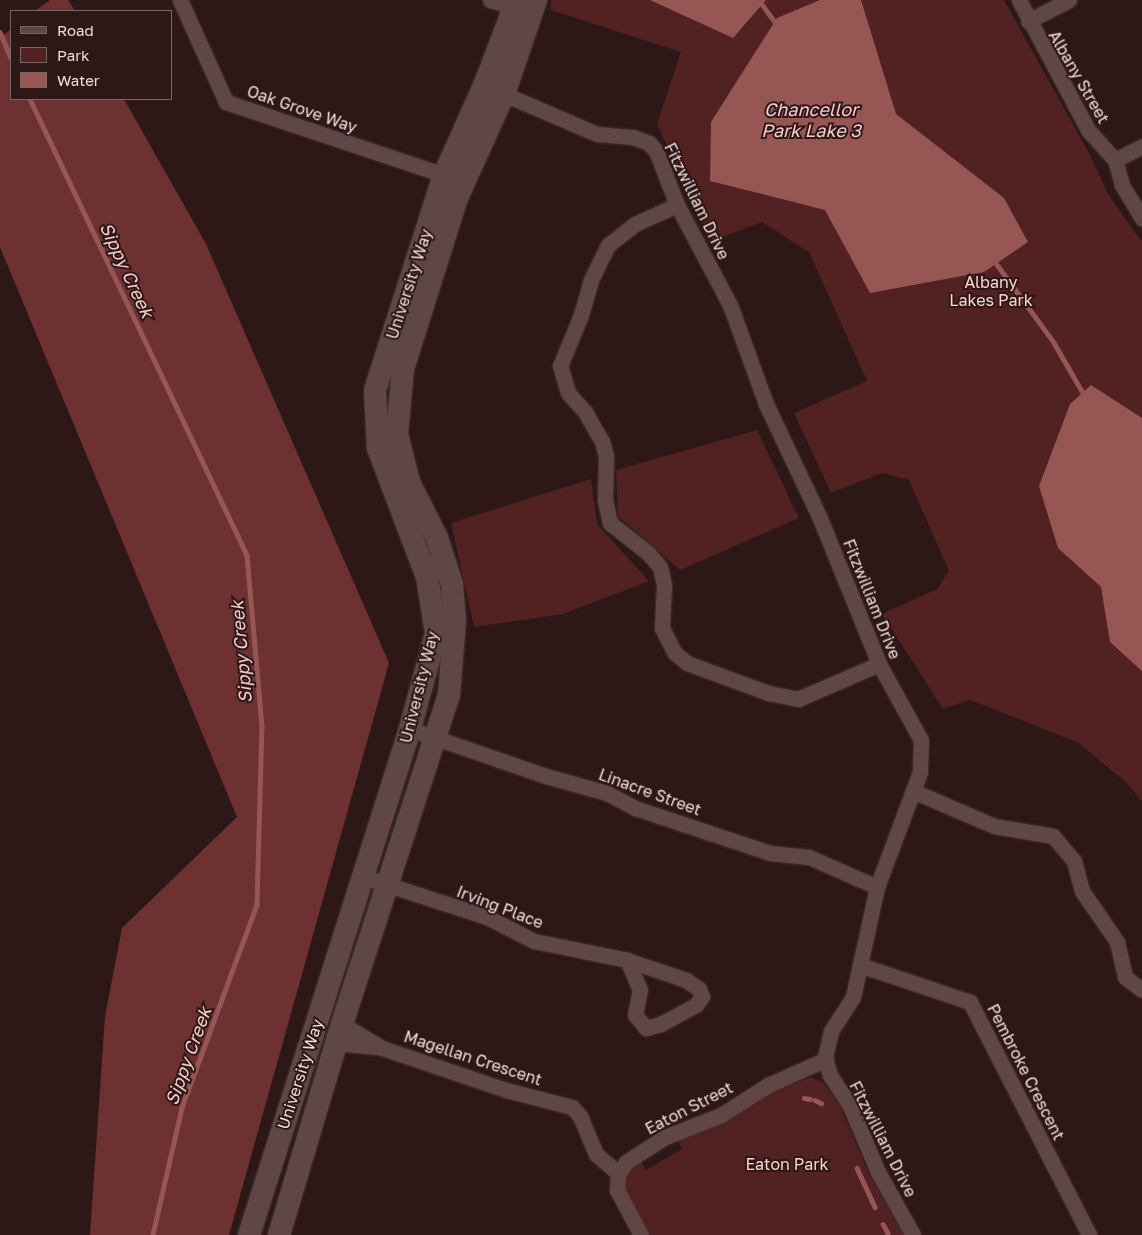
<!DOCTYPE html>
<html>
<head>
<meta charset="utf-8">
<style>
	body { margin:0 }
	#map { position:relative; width:1142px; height:1235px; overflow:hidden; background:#2d1817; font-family:"Golos Text",sans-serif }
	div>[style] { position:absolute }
	.green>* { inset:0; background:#522121 }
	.forest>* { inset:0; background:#6d3131 }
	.water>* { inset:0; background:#965654 }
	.stream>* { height:4.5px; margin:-2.25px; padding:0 2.25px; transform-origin:2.25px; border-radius:2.25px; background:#965654 }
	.roads { filter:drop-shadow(0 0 1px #443434) drop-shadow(0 0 1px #443434) }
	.street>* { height:15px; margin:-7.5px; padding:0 7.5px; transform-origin:7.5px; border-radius:7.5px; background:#604746 }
	.secondary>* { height:22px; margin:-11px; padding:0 11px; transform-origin:11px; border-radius:11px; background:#604746 }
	span { translate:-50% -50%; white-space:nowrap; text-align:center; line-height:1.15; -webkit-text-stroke:4px #2d1817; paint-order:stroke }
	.street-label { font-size:16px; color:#ecdddc }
	.park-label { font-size:16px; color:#fdd4d1 }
	.water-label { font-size:18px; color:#f5ccca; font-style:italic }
	.legend { position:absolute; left:10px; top:10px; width:162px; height:90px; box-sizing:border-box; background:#2d1817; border:1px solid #796766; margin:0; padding:6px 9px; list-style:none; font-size:15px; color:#ecdddc }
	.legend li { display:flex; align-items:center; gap:10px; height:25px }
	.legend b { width:25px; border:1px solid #796766 }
</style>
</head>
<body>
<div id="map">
	<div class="green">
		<div style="clip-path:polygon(551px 0,1004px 0,1090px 155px,1108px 194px,1142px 242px,1142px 802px,1127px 783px,1077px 742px,970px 700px,943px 709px,882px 614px,937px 589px,949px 571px,909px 480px,882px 473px,831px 493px,794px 413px,867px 381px,809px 252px,762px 222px,712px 241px,657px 124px,681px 52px,551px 10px)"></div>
		<div style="clip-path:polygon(757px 430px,799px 518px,680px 570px,618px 516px,616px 470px)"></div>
		<div style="clip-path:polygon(591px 479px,597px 524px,649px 581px,563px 614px,474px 627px,451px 523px)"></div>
		<div style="clip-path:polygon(811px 1077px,824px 1083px,840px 1106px,868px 1172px,904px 1235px,648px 1235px,624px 1190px,625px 1173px,640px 1160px,646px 1170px,682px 1149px,677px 1139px,762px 1096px)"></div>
	</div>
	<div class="forest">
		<div style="clip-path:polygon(50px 0,68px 0,75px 11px,35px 11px)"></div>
		<div style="clip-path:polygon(11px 29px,11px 99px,124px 99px,206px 244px,389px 663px,229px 1235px,90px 1235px,105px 1016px,122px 928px,237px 817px,0 247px,0 38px)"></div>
	</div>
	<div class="water">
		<div style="clip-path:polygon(650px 0,766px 0,733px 38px)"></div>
		<div style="clip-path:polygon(820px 0,861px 0,896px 114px,1004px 198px,1028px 242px,984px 272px,870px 293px,825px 210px,710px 181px,711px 122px,777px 18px)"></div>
		<div style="clip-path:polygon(1091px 385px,1142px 418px,1142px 671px,1110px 642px,1101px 587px,1058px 548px,1039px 486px,1070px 404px)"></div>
	</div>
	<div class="stream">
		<div style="left:759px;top:0;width:31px;rotate:54deg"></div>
		<div style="left:0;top:32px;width:28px;rotate:67deg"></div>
		<div style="left:30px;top:99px;width:505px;rotate:64.55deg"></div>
		<div style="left:247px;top:555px;width:171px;rotate:85deg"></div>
		<div style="left:262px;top:725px;width:180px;rotate:91.6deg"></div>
		<div style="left:257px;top:905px;width:216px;rotate:110.3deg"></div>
		<div style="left:182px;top:1108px;width:130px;rotate:102.9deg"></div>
		<div style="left:993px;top:259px;width:102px;rotate:53.8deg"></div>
		<div style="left:1053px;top:341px;width:66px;rotate:59.9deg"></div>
		<div style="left:804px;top:1098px;width:6px;rotate:9deg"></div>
		<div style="left:815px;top:1100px;width:7px;rotate:27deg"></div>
		<div style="left:857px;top:1168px;width:43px;rotate:65.2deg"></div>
		<div style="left:883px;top:1224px;width:10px;rotate:61deg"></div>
	</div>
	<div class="roads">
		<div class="street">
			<div style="left:180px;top:0;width:112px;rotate:65.7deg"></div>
			<div style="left:226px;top:102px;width:230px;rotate:18.5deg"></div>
			<div style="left:490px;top:0;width:33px;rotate:16deg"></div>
			<div style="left:1019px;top:0;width:147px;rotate:62deg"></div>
			<div style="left:1088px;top:130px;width:40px;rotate:48deg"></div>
			<div style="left:1115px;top:160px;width:26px;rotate:74deg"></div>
			<div style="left:1122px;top:185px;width:39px;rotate:59deg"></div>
			<div style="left:1028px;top:21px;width:46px;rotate:-27.1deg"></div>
			<div style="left:497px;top:91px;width:109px;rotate:23.3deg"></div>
			<div style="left:597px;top:134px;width:36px;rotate:5deg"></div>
			<div style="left:633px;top:137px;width:17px;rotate:21deg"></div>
			<div style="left:649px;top:143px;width:11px;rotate:49deg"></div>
			<div style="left:656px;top:151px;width:58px;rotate:68.7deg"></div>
			<div style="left:677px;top:205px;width:113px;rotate:62.1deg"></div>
			<div style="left:730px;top:305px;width:105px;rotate:70deg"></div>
			<div style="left:766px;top:404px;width:124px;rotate:64.7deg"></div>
			<div style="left:819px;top:516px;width:160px;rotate:67.9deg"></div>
			<div style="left:879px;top:664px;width:87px;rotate:61.1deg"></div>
			<div style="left:921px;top:740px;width:32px;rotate:92deg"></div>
			<div style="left:920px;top:772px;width:123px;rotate:110.5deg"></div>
			<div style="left:877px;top:887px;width:113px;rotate:102.3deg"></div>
			<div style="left:853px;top:997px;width:40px;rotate:122.9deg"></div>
			<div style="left:831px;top:1031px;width:28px;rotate:103deg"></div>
			<div style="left:825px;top:1058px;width:18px;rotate:74deg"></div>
			<div style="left:830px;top:1075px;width:37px;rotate:57deg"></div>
			<div style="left:850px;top:1106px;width:72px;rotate:67deg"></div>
			<div style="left:878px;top:1172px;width:72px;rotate:60.9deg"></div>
			<div style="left:1115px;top:160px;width:30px;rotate:-27deg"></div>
			<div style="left:677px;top:205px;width:46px;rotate:155.7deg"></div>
			<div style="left:635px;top:224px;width:34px;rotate:142deg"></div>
			<div style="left:608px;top:245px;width:39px;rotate:116deg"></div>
			<div style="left:591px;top:280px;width:36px;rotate:106deg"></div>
			<div style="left:581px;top:315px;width:55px;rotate:112.4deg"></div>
			<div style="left:560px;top:366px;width:28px;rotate:73deg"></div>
			<div style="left:568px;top:393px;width:25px;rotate:48deg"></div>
			<div style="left:585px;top:412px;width:34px;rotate:60deg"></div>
			<div style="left:602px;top:441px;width:16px;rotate:75deg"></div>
			<div style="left:606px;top:456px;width:44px;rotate:91.3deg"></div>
			<div style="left:605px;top:500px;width:24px;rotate:78deg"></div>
			<div style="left:610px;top:523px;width:48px;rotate:38.3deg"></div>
			<div style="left:648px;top:553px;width:18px;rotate:49deg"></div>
			<div style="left:660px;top:567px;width:18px;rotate:77deg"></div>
			<div style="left:664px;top:585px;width:43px;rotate:92.7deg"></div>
			<div style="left:662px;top:628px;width:28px;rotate:63deg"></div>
			<div style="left:675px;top:653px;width:16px;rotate:40deg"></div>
			<div style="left:687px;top:663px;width:86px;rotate:20.3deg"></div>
			<div style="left:768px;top:693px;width:31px;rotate:11deg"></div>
			<div style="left:798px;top:699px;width:88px;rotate:-23.4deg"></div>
			<div style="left:410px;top:729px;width:144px;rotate:19.1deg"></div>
			<div style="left:546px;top:776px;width:63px;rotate:15.6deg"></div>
			<div style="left:607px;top:793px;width:32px;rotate:28deg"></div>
			<div style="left:635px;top:808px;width:142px;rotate:18.4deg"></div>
			<div style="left:770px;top:853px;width:39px;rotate:6deg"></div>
			<div style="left:809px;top:857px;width:74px;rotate:23.8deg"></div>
			<div style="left:913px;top:791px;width:88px;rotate:23.4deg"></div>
			<div style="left:994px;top:826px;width:60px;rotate:9.6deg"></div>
			<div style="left:1053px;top:836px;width:33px;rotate:50deg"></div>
			<div style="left:1074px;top:861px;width:31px;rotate:75deg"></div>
			<div style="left:1082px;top:891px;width:62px;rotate:55.5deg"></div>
			<div style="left:1117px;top:942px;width:36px;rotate:77deg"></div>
			<div style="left:1125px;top:977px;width:21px;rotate:37deg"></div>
			<div style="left:364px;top:877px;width:129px;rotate:18deg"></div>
			<div style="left:487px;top:917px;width:53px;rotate:27.1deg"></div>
			<div style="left:534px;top:941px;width:95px;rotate:11.5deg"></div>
			<div style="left:627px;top:960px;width:62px;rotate:18.7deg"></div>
			<div style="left:686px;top:980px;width:16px;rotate:35deg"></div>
			<div style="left:699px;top:989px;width:8px;rotate:67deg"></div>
			<div style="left:702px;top:996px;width:11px;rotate:124deg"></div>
			<div style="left:696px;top:1005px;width:40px;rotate:152deg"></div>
			<div style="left:661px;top:1024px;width:16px;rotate:165deg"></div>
			<div style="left:646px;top:1028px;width:17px;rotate:-130deg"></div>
			<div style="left:635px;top:1015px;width:25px;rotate:-79deg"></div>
			<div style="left:640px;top:990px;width:33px;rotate:-113deg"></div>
			<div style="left:860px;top:965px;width:116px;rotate:18.6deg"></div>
			<div style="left:970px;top:1002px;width:262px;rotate:62.9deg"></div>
			<div style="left:342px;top:1024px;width:47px;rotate:31deg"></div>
			<div style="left:382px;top:1048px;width:131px;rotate:18.7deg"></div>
			<div style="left:506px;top:1090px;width:68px;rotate:14.4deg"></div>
			<div style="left:572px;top:1107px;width:12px;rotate:48deg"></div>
			<div style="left:580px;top:1116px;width:41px;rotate:67.2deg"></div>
			<div style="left:596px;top:1154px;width:29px;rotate:41deg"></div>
			<div style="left:336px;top:1043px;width:40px;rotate:5.7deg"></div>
			<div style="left:641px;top:1235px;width:51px;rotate:-118.1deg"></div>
			<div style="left:617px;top:1190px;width:16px;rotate:-86deg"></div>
			<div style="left:618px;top:1174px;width:14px;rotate:-56deg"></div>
			<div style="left:626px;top:1162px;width:46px;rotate:-32.7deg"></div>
			<div style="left:665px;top:1137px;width:60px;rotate:-21.4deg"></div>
			<div style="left:721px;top:1115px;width:56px;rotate:-32.6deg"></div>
			<div style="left:768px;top:1085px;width:64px;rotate:-24.1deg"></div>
		</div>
		<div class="secondary">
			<div style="left:249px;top:1235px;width:531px;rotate:-72.35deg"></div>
			<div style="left:410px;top:729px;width:99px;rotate:-74.8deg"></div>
			<div style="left:436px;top:633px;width:57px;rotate:-99.1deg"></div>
			<div style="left:427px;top:577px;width:138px;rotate:-110.8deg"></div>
			<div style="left:378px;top:448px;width:58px;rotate:-93deg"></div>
			<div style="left:375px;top:390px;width:226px;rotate:-72.2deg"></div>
			<div style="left:444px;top:175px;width:98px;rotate:-65.8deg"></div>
			<div style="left:484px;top:86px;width:92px;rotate:-69deg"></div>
			<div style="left:279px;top:1235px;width:220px;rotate:-73.4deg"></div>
			<div style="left:342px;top:1024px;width:346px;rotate:-72deg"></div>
			<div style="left:449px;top:695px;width:75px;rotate:-85.4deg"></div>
			<div style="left:455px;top:620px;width:36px;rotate:-95deg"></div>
			<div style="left:452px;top:584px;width:48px;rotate:-108.1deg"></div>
			<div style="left:437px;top:538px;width:63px;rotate:-116.6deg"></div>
			<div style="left:409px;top:482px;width:49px;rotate:-104deg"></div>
			<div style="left:397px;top:434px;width:65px;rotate:-84.7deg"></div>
			<div style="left:403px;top:369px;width:179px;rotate:-72.5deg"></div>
			<div style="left:457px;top:198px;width:114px;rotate:-65.7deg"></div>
			<div style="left:504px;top:94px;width:99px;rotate:-71.2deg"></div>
		</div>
	</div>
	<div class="street-label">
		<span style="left:1079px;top:77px;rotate:60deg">Albany Street</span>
		<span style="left:302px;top:109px;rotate:19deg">Oak Grove Way</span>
		<span style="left:697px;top:201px;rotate:64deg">Fitzwilliam Drive</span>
		<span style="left:409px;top:284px;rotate:-72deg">University Way</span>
		<span style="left:872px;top:599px;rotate:68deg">Fitzwilliam Drive</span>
		<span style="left:419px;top:687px;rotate:-76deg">University Way</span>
		<span style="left:650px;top:792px;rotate:20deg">Linacre Street</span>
		<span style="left:500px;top:907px;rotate:21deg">Irving Place</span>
		<span style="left:473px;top:1058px;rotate:18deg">Magellan Crescent</span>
		<span style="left:1026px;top:1072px;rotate:63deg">Pembroke Crescent</span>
		<span style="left:300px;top:1074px;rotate:-72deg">University Way</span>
		<span style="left:689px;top:1108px;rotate:-27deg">Eaton Street</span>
		<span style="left:883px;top:1139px;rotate:63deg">Fitzwilliam Drive</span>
	</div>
	<div class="park-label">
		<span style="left:991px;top:291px">Albany<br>Lakes Park</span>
		<span style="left:787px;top:1164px">Eaton Park</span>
	</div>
	<div class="water-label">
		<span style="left:811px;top:120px">Chancellor<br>Park Lake 3</span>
		<span style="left:127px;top:270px;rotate:65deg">Sippy Creek</span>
		<span style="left:241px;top:652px;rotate:-95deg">Sippy Creek</span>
		<span style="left:188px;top:1056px;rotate:-70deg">Sippy Creek</span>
	</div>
	<ul class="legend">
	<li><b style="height:6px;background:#604746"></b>Road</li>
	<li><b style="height:14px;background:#522121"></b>Park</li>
	<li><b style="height:14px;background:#965654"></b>Water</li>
	</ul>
</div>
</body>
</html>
